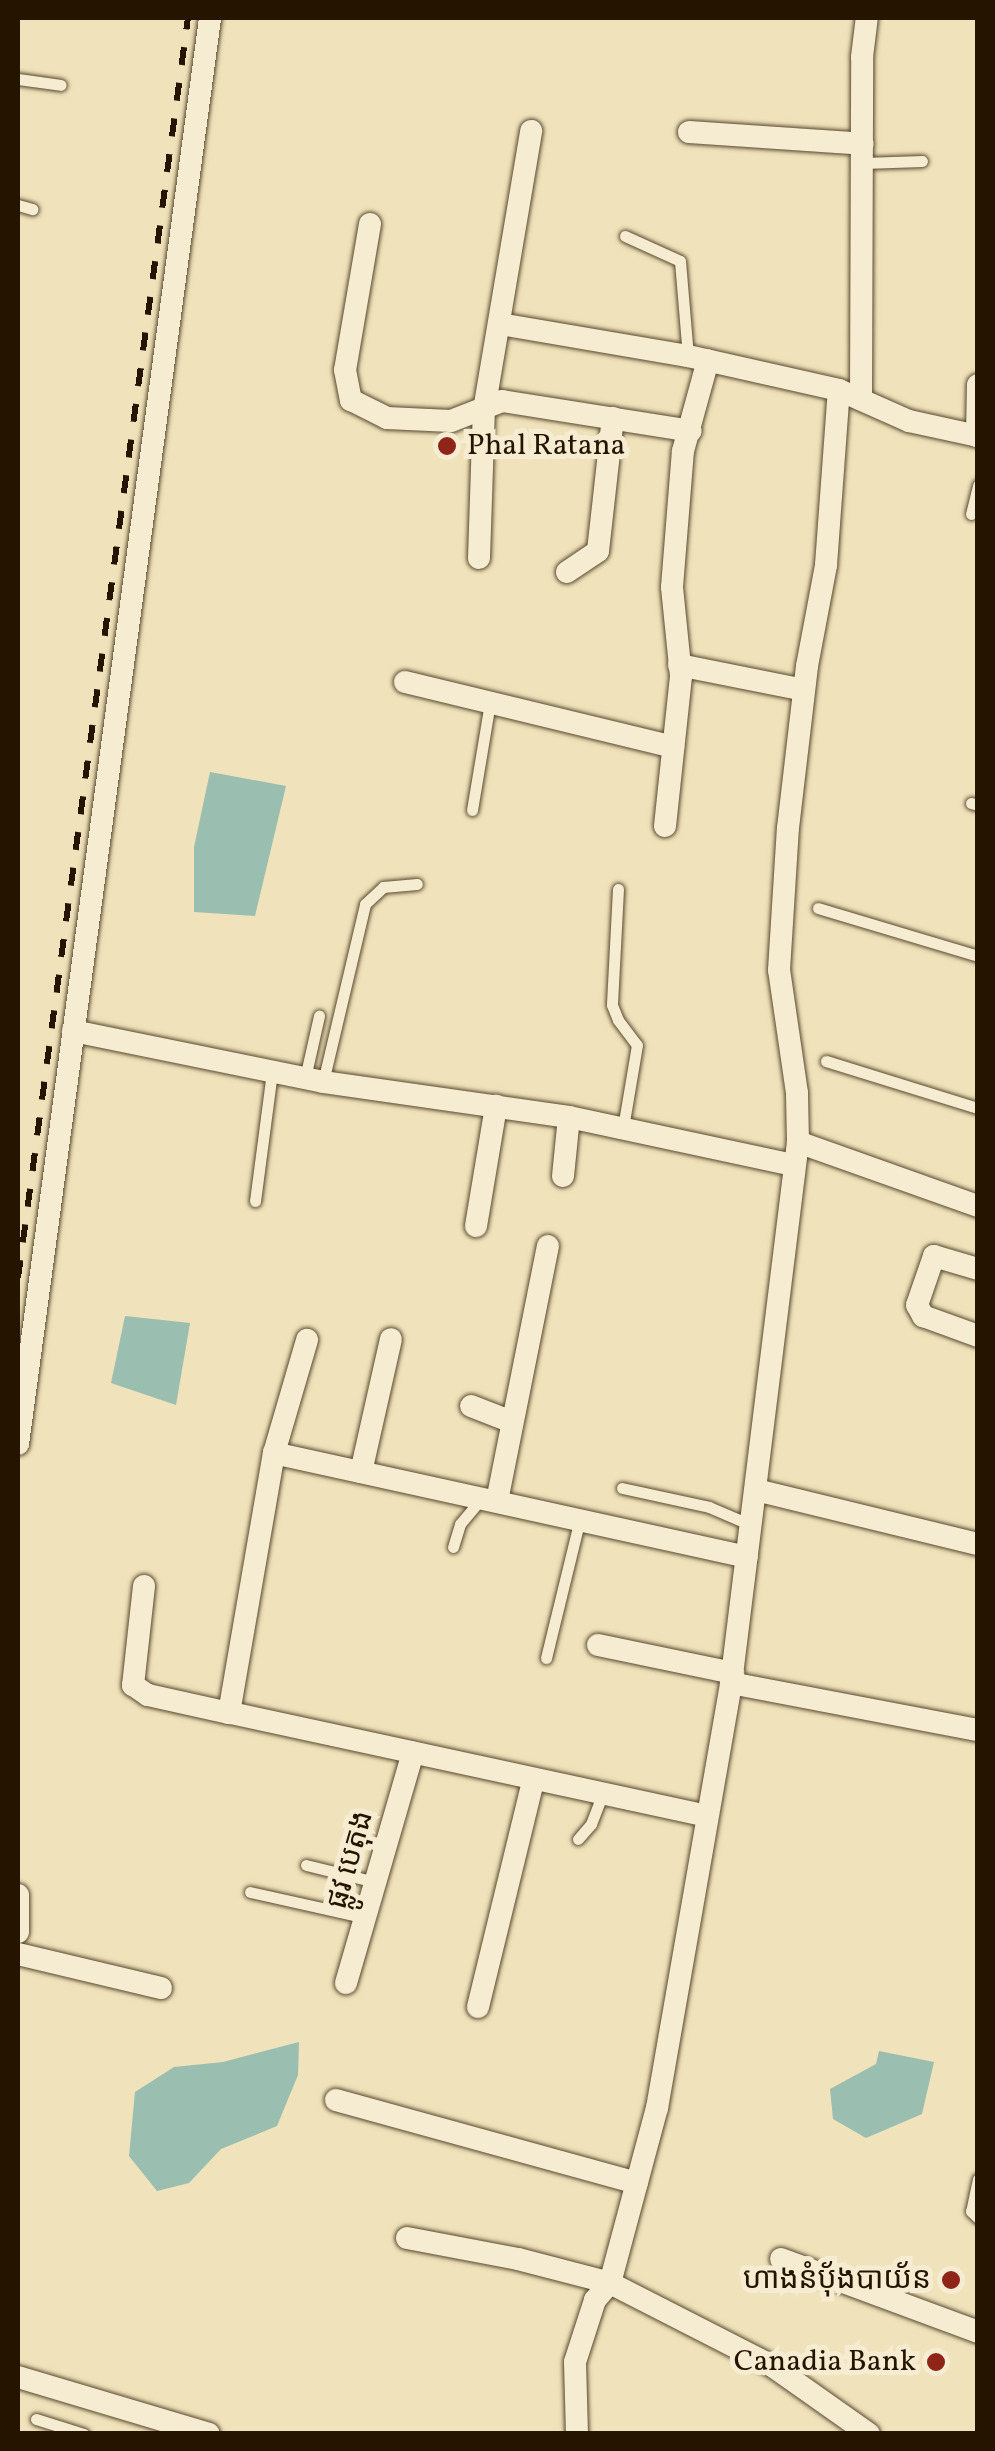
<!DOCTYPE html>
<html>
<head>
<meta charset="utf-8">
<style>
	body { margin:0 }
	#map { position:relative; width:995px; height:2451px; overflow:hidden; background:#f0e2ba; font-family:Vollkorn,"Noto Sans Khmer",serif }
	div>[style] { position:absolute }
	.water>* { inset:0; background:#9abeb0 }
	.roads { filter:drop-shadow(0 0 2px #57482e) drop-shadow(0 0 2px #57482e) }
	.lane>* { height:11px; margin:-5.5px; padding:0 5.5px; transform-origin:5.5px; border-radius:5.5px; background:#f5ecd2 }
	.street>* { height:22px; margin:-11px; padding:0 11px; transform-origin:11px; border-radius:11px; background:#f5ecd2 }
	.rail>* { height:6px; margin-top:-3px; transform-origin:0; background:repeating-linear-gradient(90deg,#241400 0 18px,transparent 0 36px) }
	.dots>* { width:28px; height:28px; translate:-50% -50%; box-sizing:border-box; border:5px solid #f5ecd2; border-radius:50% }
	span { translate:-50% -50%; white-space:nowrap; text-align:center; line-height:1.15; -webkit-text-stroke:10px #f5ecd2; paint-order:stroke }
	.poi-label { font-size:30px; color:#241400 }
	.left { translate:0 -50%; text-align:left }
	.right { translate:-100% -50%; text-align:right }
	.street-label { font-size:30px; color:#241400 }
	.frame { position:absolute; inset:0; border:20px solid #241400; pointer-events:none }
</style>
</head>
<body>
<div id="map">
	<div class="water">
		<div style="clip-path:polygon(210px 772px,286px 786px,255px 916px,194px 912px,194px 847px)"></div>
		<div style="clip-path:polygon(125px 1316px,190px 1323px,176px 1405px,111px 1383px)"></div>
		<div style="clip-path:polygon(299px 2042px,298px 2075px,277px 2126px,221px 2149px,189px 2183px,157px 2191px,129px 2156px,135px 2092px,174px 2067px,223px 2062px)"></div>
		<div style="clip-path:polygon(879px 2051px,934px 2062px,922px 2114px,866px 2138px,833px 2119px,830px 2089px,876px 2064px)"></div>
	</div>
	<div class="roads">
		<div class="lane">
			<div style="left:18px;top:79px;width:43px;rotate:7.9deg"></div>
			<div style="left:863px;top:163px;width:59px;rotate:-1.9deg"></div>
			<div style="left:18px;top:205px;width:15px;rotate:16deg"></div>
			<div style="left:625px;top:236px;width:60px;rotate:24.4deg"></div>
			<div style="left:680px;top:261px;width:95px;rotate:85.2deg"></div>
			<div style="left:971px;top:514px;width:30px;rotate:-76deg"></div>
			<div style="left:971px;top:803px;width:7px;rotate:16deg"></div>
			<div style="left:472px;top:810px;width:109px;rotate:-80.5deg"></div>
			<div style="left:618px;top:889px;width:116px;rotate:93deg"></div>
			<div style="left:612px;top:1005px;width:16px;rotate:68deg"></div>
			<div style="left:618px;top:1020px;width:31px;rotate:53deg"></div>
			<div style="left:637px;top:1045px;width:84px;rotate:99.6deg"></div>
			<div style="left:818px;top:908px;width:167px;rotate:16.7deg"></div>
			<div style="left:826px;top:1061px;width:159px;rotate:17.2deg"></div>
			<div style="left:305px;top:1078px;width:64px;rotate:-77.3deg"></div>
			<div style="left:323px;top:1082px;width:183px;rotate:-76.7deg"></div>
			<div style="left:365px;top:904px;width:25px;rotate:-43deg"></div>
			<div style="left:383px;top:887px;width:34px;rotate:-5deg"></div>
			<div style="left:255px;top:1201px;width:131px;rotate:-82.5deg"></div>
			<div style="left:622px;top:1488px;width:89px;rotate:12.3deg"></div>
			<div style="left:709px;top:1507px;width:46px;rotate:23.2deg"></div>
			<div style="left:453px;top:1547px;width:24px;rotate:-73deg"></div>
			<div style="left:460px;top:1524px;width:31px;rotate:-50deg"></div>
			<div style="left:546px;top:1658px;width:143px;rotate:-76.3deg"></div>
			<div style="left:578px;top:1839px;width:20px;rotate:-49deg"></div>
			<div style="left:591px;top:1824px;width:31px;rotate:-69deg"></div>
			<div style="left:306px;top:1865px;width:72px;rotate:13.7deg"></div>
			<div style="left:250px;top:1892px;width:119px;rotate:12.6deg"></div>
			<div style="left:978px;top:2179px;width:33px;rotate:102deg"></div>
			<div style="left:971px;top:2211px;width:10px;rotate:45deg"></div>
			<div style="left:36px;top:2419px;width:50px;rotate:17.4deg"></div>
		</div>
		<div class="street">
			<div style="left:689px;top:132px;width:174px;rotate:3.9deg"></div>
			<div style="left:370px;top:224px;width:148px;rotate:99.7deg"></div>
			<div style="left:345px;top:370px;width:31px;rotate:79deg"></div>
			<div style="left:351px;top:400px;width:40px;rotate:26.6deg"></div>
			<div style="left:387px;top:418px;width:64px;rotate:2.7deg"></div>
			<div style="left:451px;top:421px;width:55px;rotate:-21.4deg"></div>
			<div style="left:502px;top:401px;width:191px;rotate:9deg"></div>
			<div style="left:500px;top:324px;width:191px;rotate:9.7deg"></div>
			<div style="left:688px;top:356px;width:155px;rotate:12.7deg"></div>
			<div style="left:839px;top:390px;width:77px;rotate:23.9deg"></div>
			<div style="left:909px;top:421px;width:71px;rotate:12.3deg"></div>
			<div style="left:861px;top:399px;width:342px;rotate:-89.8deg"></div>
			<div style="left:862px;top:57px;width:39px;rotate:-83deg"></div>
			<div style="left:977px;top:436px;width:51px;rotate:-88.9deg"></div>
			<div style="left:479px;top:558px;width:148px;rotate:-88.1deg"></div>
			<div style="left:484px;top:410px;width:283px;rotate:-80.4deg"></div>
			<div style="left:567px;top:572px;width:37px;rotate:-34deg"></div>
			<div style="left:598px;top:551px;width:134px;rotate:-83.6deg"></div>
			<div style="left:679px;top:665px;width:127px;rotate:11.3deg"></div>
			<div style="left:405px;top:682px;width:276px;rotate:13.6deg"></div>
			<div style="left:665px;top:826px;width:151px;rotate:-83.9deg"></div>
			<div style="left:681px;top:676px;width:89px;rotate:-95.8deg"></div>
			<div style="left:672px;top:587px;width:136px;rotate:-85.4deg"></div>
			<div style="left:683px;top:451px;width:94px;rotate:-74.6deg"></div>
			<div style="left:73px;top:1031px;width:255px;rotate:11.5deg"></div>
			<div style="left:323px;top:1082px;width:248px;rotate:8.1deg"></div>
			<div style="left:569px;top:1117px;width:228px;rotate:12.1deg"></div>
			<div style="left:798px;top:1142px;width:191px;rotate:19.6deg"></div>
			<div style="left:563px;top:1176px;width:59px;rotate:-84.2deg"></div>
			<div style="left:476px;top:1226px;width:122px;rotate:-80.5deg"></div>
			<div style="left:978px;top:1269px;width:46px;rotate:-163.5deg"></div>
			<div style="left:934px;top:1256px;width:52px;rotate:109.1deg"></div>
			<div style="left:917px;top:1305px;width:13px;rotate:61deg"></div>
			<div style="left:923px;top:1316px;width:59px;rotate:20deg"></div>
			<div style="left:471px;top:1406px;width:44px;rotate:21.3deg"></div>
			<div style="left:18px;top:1444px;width:1439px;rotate:-82.33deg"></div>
			<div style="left:274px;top:1453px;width:118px;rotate:-73.7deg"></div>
			<div style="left:361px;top:1472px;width:136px;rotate:-77.3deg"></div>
			<div style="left:756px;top:1490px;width:228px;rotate:13.7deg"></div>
			<div style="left:497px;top:1501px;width:260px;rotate:-78.7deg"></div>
			<div style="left:144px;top:1586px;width:100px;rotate:96.3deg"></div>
			<div style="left:133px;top:1685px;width:18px;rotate:34deg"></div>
			<div style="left:148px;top:1695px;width:83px;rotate:12.5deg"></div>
			<div style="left:598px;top:1645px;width:138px;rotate:11.7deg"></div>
			<div style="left:731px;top:1683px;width:251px;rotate:10.8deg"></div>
			<div style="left:707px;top:1816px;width:489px;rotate:-167.8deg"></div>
			<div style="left:229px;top:1713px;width:264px;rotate:-80.2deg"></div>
			<div style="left:274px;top:1453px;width:484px;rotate:12.4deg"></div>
			<div style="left:18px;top:1895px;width:37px;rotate:90deg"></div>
			<div style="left:18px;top:1954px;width:147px;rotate:13.4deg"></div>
			<div style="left:346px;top:1983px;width:240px;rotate:-73.8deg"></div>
			<div style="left:478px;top:2007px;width:232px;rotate:-76.3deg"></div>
			<div style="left:336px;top:2100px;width:312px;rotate:15.4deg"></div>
			<div style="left:407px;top:2238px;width:113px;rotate:10.7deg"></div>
			<div style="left:518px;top:2259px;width:95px;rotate:14.6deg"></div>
			<div style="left:610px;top:2283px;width:184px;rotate:27.1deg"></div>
			<div style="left:774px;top:2367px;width:116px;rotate:35.2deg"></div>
			<div style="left:781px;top:2259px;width:210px;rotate:20.3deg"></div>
			<div style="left:18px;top:2377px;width:199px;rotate:16.6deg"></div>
			<div style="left:577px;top:2434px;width:72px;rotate:-91.6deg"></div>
			<div style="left:575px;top:2362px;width:65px;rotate:-72.1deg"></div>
			<div style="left:595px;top:2300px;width:23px;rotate:-49deg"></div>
			<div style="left:610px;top:2283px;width:181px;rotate:-75deg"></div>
			<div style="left:657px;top:2108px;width:431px;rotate:-80.1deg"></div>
			<div style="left:731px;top:1683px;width:545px;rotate:-82.94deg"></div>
			<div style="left:798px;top:1142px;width:49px;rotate:-91.2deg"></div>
			<div style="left:797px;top:1093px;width:124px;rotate:-98.3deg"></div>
			<div style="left:779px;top:970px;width:142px;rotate:-86.4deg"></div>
			<div style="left:788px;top:828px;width:163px;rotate:-83.3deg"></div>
			<div style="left:807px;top:666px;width:103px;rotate:-79.3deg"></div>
			<div style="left:826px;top:565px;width:175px;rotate:-85.8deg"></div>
		</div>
	</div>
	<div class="rail">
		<div style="left:18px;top:1278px;width:1271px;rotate:-82.32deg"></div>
	</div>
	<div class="dots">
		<div style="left:447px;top:446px;background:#8f2418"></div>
		<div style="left:951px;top:2280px;background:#8f2418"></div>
		<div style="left:936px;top:2362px;background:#8f2418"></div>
	</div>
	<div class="poi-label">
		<span class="left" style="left:467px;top:446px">Phal Ratana</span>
		<span class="right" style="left:931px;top:2280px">ហាងនំបុ័ងបាយ័ន</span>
		<span class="right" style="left:916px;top:2362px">Canadia Bank</span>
	</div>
	<div class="street-label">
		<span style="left:351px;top:1860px;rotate:-74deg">ផ្លូវ បេតុង</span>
	</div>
	<div class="frame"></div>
</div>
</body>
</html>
